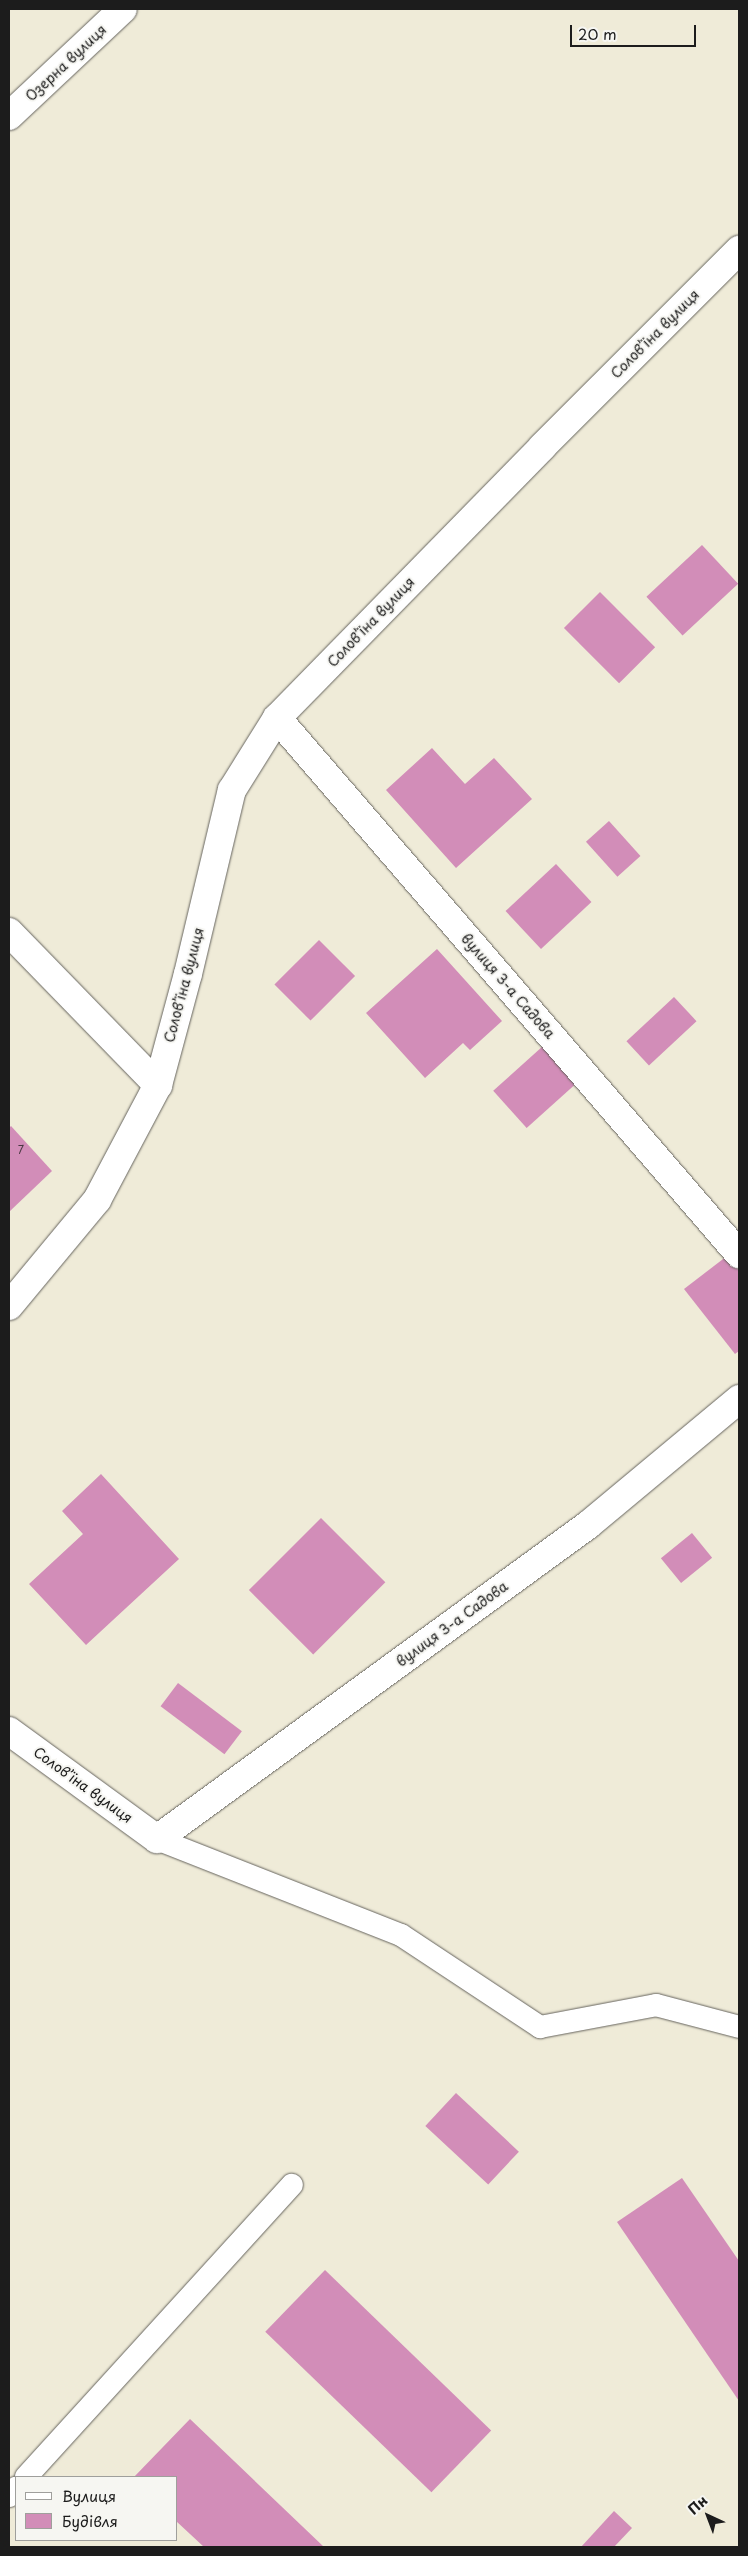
<!DOCTYPE html>
<html>
<head>
<meta charset="utf-8">
<style>
	body { margin:0 }
	#map { position:relative; width:748px; height:2556px; overflow:hidden; background:#efebd8; font-family:"Playpen Sans",sans-serif }
	div>[style] { position:absolute }
	.building>* { inset:0; background:#d28db8; transform-origin:0 0 }
	.roads { filter:drop-shadow(0 0 1px #66645e) drop-shadow(0 0 1px #66645e) }
	.lane>* { height:22px; margin:-11px; padding:0 11px; transform-origin:11px; border-radius:11px; background:#fff }
	.street>* { height:28px; margin:-14px; padding:0 14px; transform-origin:14px; border-radius:14px; background:#fff }
	span { translate:-50% -50%; white-space:nowrap; text-align:center; line-height:1.15; -webkit-text-stroke:4px #f6f6f2; paint-order:stroke }
	.number-label { font-size:11px; color:#4a3843 }
	.number-label span { -webkit-text-stroke-width:0 }
	.street-label { font-size:14px; color:#1c1c1c }
	.frame { position:absolute; inset:0; border:10px solid #1c1c1c; pointer-events:none }
	.legend { position:absolute; left:15px; top:2476px; width:162px; height:65px; box-sizing:border-box; background:#f6f6f2; border:1px solid #9f9f9c; margin:0; padding:6px 9px; list-style:none; font-size:15px; color:#1c1c1c }
	.legend li { display:flex; align-items:center; gap:10px; height:25px }
	.legend b { width:25px; border:1px solid #9f9f9c }
	.north { position:absolute; left:683px; top:2491px; width:50px; height:50px; -webkit-text-stroke:4px #f6f6f2; paint-order:stroke; rotate:317deg; font-size:14px; font-weight:700; line-height:20px; text-align:center; color:#1c1c1c }
	.north::after { content:''; display:block; margin:auto; width:18px; height:22px; background:#1c1c1c; clip-path:polygon(50% 0,100% 100%,50% 72%,0 100%) }
	.scale { position:absolute; left:570px; top:25px; width:126px; height:22px; box-sizing:border-box; border:2px solid #1c1c1c; border-top:0; padding-left:6px; font-size:15px; line-height:18px; white-space:nowrap; color:#1c1c1c; -webkit-text-stroke:4px #f6f6f2; paint-order:stroke }
</style>
</head>
<body>
<div id="map">
	<div class="building">
		<div style="left:702px;top:545px;width:53px;height:76px;rotate:47deg"></div>
		<div style="left:600px;top:592px;width:78px;height:51px;rotate:45deg"></div>
		<div style="clip-path:polygon(432px 748px,465px 784px,494px 758px,532px 799px,456px 868px,386px 790px)"></div>
		<div style="left:609px;top:821px;width:47px;height:31px;rotate:48deg"></div>
		<div style="left:556px;top:864px;width:52px;height:69px;rotate:47deg"></div>
		<div style="left:319px;top:940px;width:51px;height:63px;rotate:45deg"></div>
		<div style="clip-path:polygon(437px 949px,502px 1021px,470px 1050px,463px 1043px,425px 1078px,366px 1013px)"></div>
		<div style="left:674px;top:997px;width:33px;height:65px;rotate:47deg"></div>
		<div style="left:543px;top:1046px;width:50px;height:67px;rotate:48deg"></div>
		<div style="clip-path:polygon(11px 1126px,52px 1171px,9px 1212px,9px 1128px)"></div>
		<div style="clip-path:polygon(727px 1256px,739px 1271px,739px 1351px,735px 1354px,684px 1289px)"></div>
		<div style="clip-path:polygon(101px 1474px,179px 1559px,86px 1645px,29px 1584px,83px 1534px,62px 1511px)"></div>
		<div style="left:321px;top:1518px;width:91px;height:102px;rotate:45deg"></div>
		<div style="left:692px;top:1533px;width:32px;height:40px;rotate:51deg"></div>
		<div style="left:178px;top:1683px;width:80px;height:29px;rotate:37deg"></div>
		<div style="left:456px;top:2093px;width:86px;height:45px;rotate:43deg"></div>
		<div style="clip-path:polygon(682px 2178px,739px 2261px,739px 2401px,617px 2222px)"></div>
		<div style="left:325px;top:2270px;width:231px;height:86px;rotate:44deg"></div>
		<div style="clip-path:polygon(190px 2419px,324px 2547px,204px 2547px,176px 2521px,176px 2477px,134px 2477px)"></div>
		<div style="clip-path:polygon(614px 2511px,632px 2528px,614px 2547px,581px 2547px)"></div>
	</div>
	<div class="roads">
		<div class="lane">
			<div style="left:157px;top:1839px;width:262px;rotate:21.5deg"></div>
			<div style="left:401px;top:1935px;width:167px;rotate:33.5deg"></div>
			<div style="left:540px;top:2027px;width:118px;rotate:-10.7deg"></div>
			<div style="left:656px;top:2005px;width:86px;rotate:14.8deg"></div>
			<div style="left:26px;top:2477px;width:395px;rotate:-47.7deg"></div>
			<div style="left:9px;top:2496px;width:11px;rotate:-49deg"></div>
		</div>
		<div class="street">
			<div style="left:9px;top:116px;width:156px;rotate:-43.2deg"></div>
			<div style="left:277px;top:718px;width:708px;rotate:49.24deg"></div>
			<div style="left:9px;top:932px;width:214px;rotate:45.8deg"></div>
			<div style="left:9px;top:1306px;width:138px;rotate:-50.3deg"></div>
			<div style="left:97px;top:1200px;width:130px;rotate:-62.1deg"></div>
			<div style="left:158px;top:1085px;width:115px;rotate:-74.9deg"></div>
			<div style="left:188px;top:974px;width:189px;rotate:-76.6deg"></div>
			<div style="left:232px;top:790px;width:85px;rotate:-58deg"></div>
			<div style="left:277px;top:718px;width:379px;rotate:-45.6deg"></div>
			<div style="left:542px;top:447px;width:279px;rotate:-45deg"></div>
			<div style="left:9px;top:1731px;width:183px;rotate:36.1deg"></div>
			<div style="left:157px;top:1839px;width:533px;rotate:-36.07deg"></div>
			<div style="left:588px;top:1525px;width:197px;rotate:-39.8deg"></div>
		</div>
	</div>
	<div class="number-label">
		<span style="left:21px;top:1150px">7</span>
	</div>
	<div class="street-label">
		<span style="left:66px;top:63px;rotate:-43deg">Озерна вулиця</span>
		<span style="left:655px;top:334px;rotate:-45deg">Соловʼїна вулиця</span>
		<span style="left:371px;top:622px;rotate:-46deg">Соловʼїна вулиця</span>
		<span style="left:184px;top:985px;rotate:-75deg">Соловʼїна вулиця</span>
		<span style="left:508px;top:986px;rotate:49deg">вулиця 3-а Садова</span>
		<span style="left:452px;top:1624px;rotate:-36deg">вулиця 3-а Садова</span>
		<span style="left:83px;top:1785px;rotate:36deg">Соловʼїна вулиця</span>
	</div>
	<div class="frame"></div>
	<ul class="legend">
	<li><b style="height:6px;background:#fff"></b>Вулиця</li>
	<li><b style="height:14px;background:#d28db8"></b>Будівля</li>
	</ul>
	<div class="north">Пн</div>
	<div class="scale">20 m</div>
</div>
</body>
</html>
